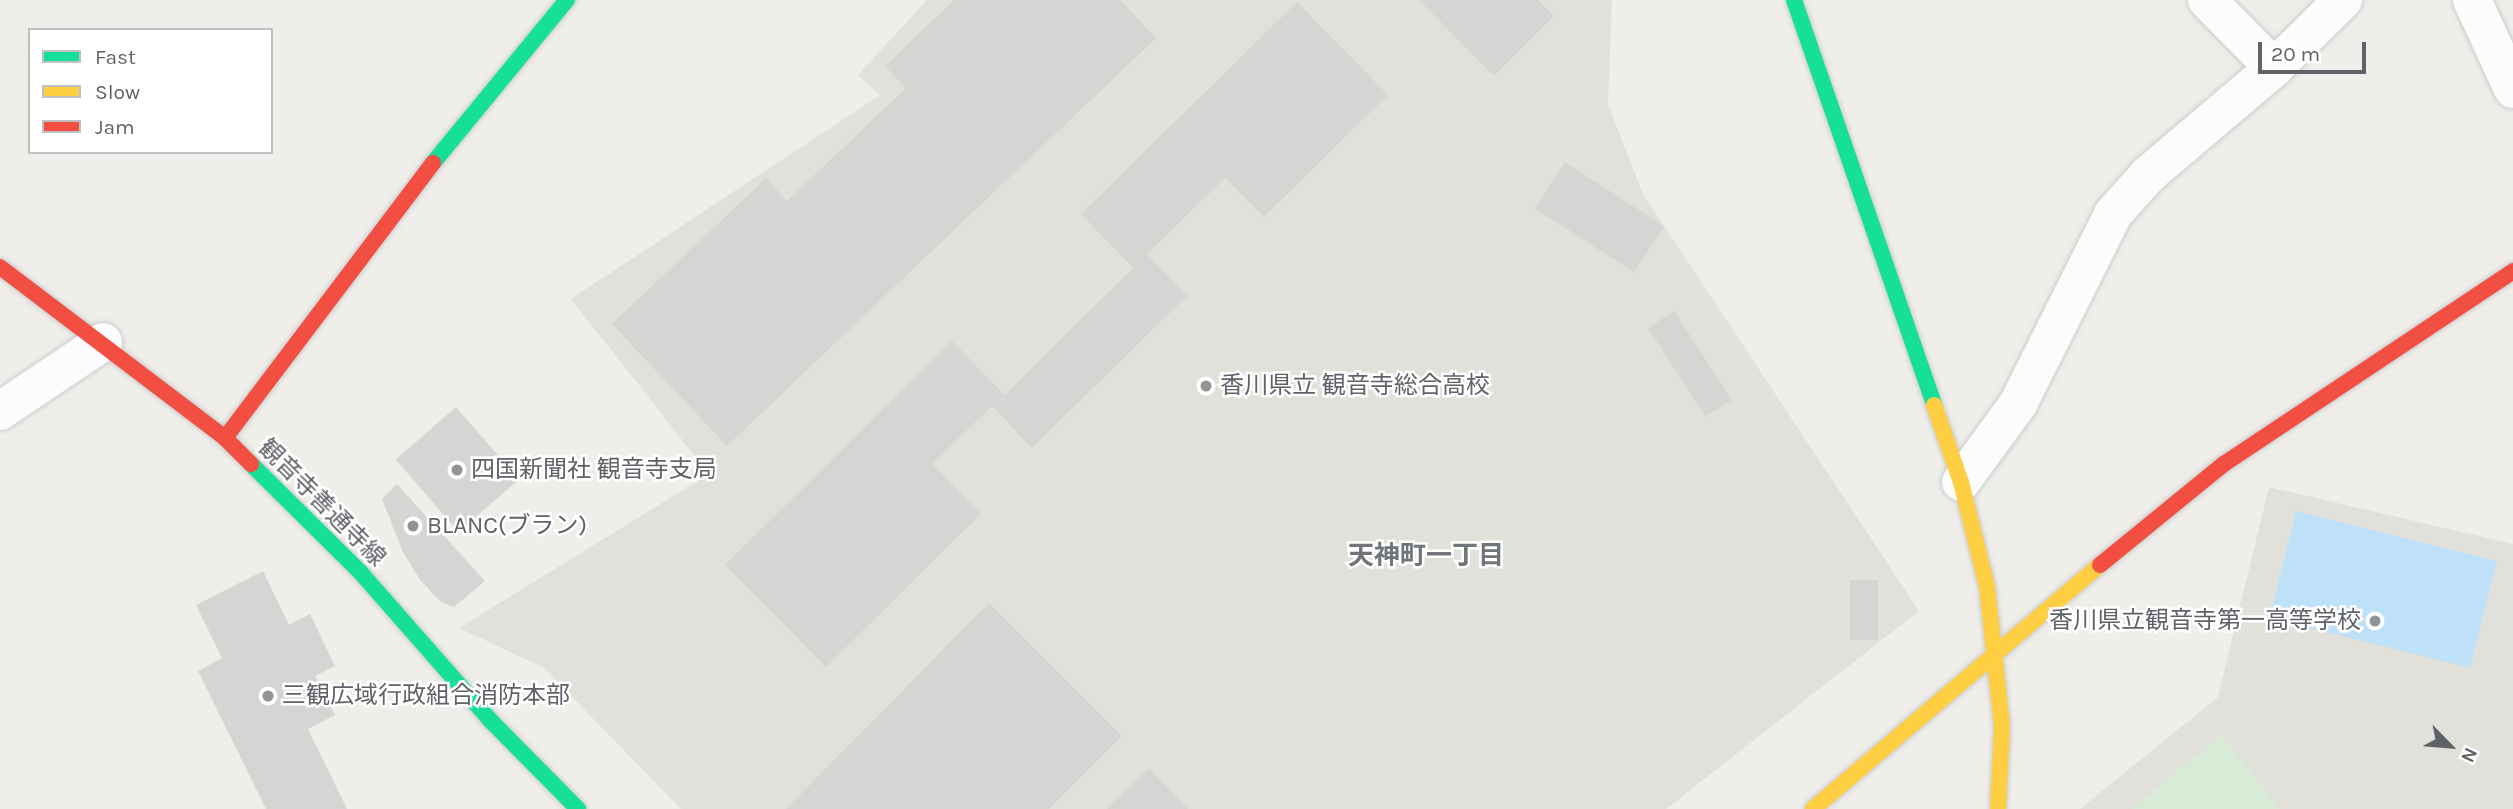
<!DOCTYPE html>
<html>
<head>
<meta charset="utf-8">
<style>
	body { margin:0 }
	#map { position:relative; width:2513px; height:809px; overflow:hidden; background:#efeeea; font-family:Karla,"Noto Sans JP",sans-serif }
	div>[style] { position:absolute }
	.education>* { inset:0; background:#e2e0da }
	.green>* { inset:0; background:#d8ebd6 }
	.water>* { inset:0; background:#bfe0f9; transform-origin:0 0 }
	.building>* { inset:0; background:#d6d5d3; transform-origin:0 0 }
	.roads { filter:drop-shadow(0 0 2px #cbcccc) drop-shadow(0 0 2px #cbcccc) }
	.street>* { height:38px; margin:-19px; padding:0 19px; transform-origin:19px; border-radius:19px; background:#fdfcfc }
	.fast>* { height:16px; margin:-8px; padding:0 8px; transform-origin:8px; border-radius:8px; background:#16e098 }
	.slow>* { height:16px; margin:-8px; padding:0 8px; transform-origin:8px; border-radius:8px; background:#ffcf43 }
	.jam>* { height:16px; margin:-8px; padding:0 8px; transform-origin:8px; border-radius:8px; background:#f24e42 }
	.dots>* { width:19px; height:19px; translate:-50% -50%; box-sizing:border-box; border:4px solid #fff; border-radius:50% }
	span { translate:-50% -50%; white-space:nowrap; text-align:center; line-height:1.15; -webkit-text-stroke:5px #fff; paint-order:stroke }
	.poi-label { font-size:24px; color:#5f6368 }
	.left { translate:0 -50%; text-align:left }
	.right { translate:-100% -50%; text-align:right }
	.street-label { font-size:24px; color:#5f6368 }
	.neighbourhood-label { font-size:26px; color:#70757a; font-weight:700 }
	.legend { position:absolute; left:28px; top:28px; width:245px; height:126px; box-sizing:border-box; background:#fff; border:2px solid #bfc1c3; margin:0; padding:9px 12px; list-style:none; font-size:21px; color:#5f6368 }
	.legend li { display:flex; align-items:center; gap:14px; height:35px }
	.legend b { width:35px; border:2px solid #bfc1c3 }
	.north { position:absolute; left:2415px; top:711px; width:70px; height:70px; -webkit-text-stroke:5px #fff; paint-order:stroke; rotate:115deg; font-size:19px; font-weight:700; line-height:28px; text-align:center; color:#5f6368 }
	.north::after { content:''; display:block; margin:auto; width:24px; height:32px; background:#5f6368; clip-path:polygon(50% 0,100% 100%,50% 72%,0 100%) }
	.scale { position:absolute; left:2258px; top:42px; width:108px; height:32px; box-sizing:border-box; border:4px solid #5f6368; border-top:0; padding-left:9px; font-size:21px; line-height:24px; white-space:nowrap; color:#5f6368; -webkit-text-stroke:5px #fff; paint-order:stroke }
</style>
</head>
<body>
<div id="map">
	<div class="education">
		<div style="clip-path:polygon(927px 0,1612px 0,1608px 104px,1643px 194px,1919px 611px,1666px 809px,681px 809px,544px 668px,459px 628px,709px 474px,571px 299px,880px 95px,858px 75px)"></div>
		<div style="clip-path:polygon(2269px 487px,2513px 544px,2513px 809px,2080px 809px,2218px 697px)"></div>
	</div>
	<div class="green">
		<div style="clip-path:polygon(2222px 736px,2280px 809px,2131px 809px,2221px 736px)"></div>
	</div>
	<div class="water">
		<div style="left:2296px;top:511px;width:207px;height:110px;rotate:14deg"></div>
	</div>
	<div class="building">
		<div style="clip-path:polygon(954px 0,1120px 0,1156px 38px,727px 446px,612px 324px,766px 178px,787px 201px,906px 88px,885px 66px)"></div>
		<div style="clip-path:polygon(1419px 0,1538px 0,1554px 16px,1494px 76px)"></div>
		<div style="clip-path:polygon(1297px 2px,1388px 95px,1264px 217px,1225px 178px,1147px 254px,1187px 296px,1032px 448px,992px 406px,932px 464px,981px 514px,826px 667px,725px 565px,952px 341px,1005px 395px,1133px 268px,1081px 214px)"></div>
		<div style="left:1565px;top:162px;width:118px;height:55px;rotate:33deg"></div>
		<div style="left:1674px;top:311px;width:106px;height:31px;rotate:57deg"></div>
		<div style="left:456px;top:407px;width:96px;height:80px;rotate:49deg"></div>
		<div style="clip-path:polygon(397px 484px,485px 581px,454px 607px,442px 603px,420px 580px,403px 552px,382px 499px)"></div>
		<div style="clip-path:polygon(263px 571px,289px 625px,310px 614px,335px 666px,315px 676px,335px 715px,308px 729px,347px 809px,266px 809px,198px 671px,222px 658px,196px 605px)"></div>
		<div style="left:1850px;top:580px;width:28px;height:60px"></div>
		<div style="clip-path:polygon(989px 603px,1122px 736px,1049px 809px,786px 809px)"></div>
		<div style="clip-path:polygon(1149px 768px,1188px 809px,1107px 809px)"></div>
	</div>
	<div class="roads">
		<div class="street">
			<div style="left:2207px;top:0;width:95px;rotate:45.4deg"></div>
			<div style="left:2472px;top:0;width:98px;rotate:65.3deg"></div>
			<div style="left:0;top:411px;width:124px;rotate:-33.8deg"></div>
			<div style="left:1961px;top:482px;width:97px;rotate:-53.8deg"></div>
			<div style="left:2018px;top:404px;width:212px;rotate:-63.4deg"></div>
			<div style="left:2113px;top:214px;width:54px;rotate:-48deg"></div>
			<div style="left:2149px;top:174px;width:164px;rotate:-40.3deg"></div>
			<div style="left:2274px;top:68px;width:97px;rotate:-44.6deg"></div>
		</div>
		<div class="fast">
			<div style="left:1794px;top:0;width:429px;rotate:70.9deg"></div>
			<div style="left:433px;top:163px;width:211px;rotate:-50.6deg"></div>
			<div style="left:251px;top:464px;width:155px;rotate:44.7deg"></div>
			<div style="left:361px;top:573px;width:197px;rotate:48.7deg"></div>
			<div style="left:491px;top:721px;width:124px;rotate:45.3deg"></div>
		</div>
		<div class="slow">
			<div style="left:1934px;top:405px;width:82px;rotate:70.7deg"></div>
			<div style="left:1961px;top:482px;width:107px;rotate:76deg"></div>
			<div style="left:1987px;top:586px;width:142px;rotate:83.9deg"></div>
			<div style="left:2002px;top:727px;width:82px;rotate:92.8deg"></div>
			<div style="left:1813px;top:809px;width:377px;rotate:-40.4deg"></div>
		</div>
		<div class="jam">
			<div style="left:0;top:267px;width:283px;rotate:37.2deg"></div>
			<div style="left:225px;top:438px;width:37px;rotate:45deg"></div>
			<div style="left:225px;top:438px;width:345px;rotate:-52.9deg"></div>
			<div style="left:2100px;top:565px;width:160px;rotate:-39.2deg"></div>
			<div style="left:2224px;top:464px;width:348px;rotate:-33.7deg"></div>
		</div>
	</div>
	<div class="dots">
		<div style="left:1206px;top:386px;background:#919496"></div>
		<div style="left:457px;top:470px;background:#919496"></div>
		<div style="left:413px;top:526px;background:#919496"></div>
		<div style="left:2375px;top:621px;background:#919496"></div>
		<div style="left:268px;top:696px;background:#919496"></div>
	</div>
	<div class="poi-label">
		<span class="left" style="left:1220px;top:386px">香川県立 観音寺総合高校</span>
		<span class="left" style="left:471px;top:470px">四国新聞社 観音寺支局</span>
		<span class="left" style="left:427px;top:526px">BLANC(ブラン)</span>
		<span class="right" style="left:2361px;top:621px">香川県立観音寺第一高等学校</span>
		<span class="left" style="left:282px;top:696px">三観広域行政組合消防本部</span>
	</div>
	<div class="street-label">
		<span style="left:322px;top:503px;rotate:45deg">観音寺善通寺線</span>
	</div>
	<div class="neighbourhood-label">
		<span style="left:1426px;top:556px">天神町一丁目</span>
	</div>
	<ul class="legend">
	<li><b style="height:9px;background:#16e098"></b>Fast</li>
	<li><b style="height:9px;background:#ffcf43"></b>Slow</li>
	<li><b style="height:9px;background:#f24e42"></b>Jam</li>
	</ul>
	<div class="north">N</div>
	<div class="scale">20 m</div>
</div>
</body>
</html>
